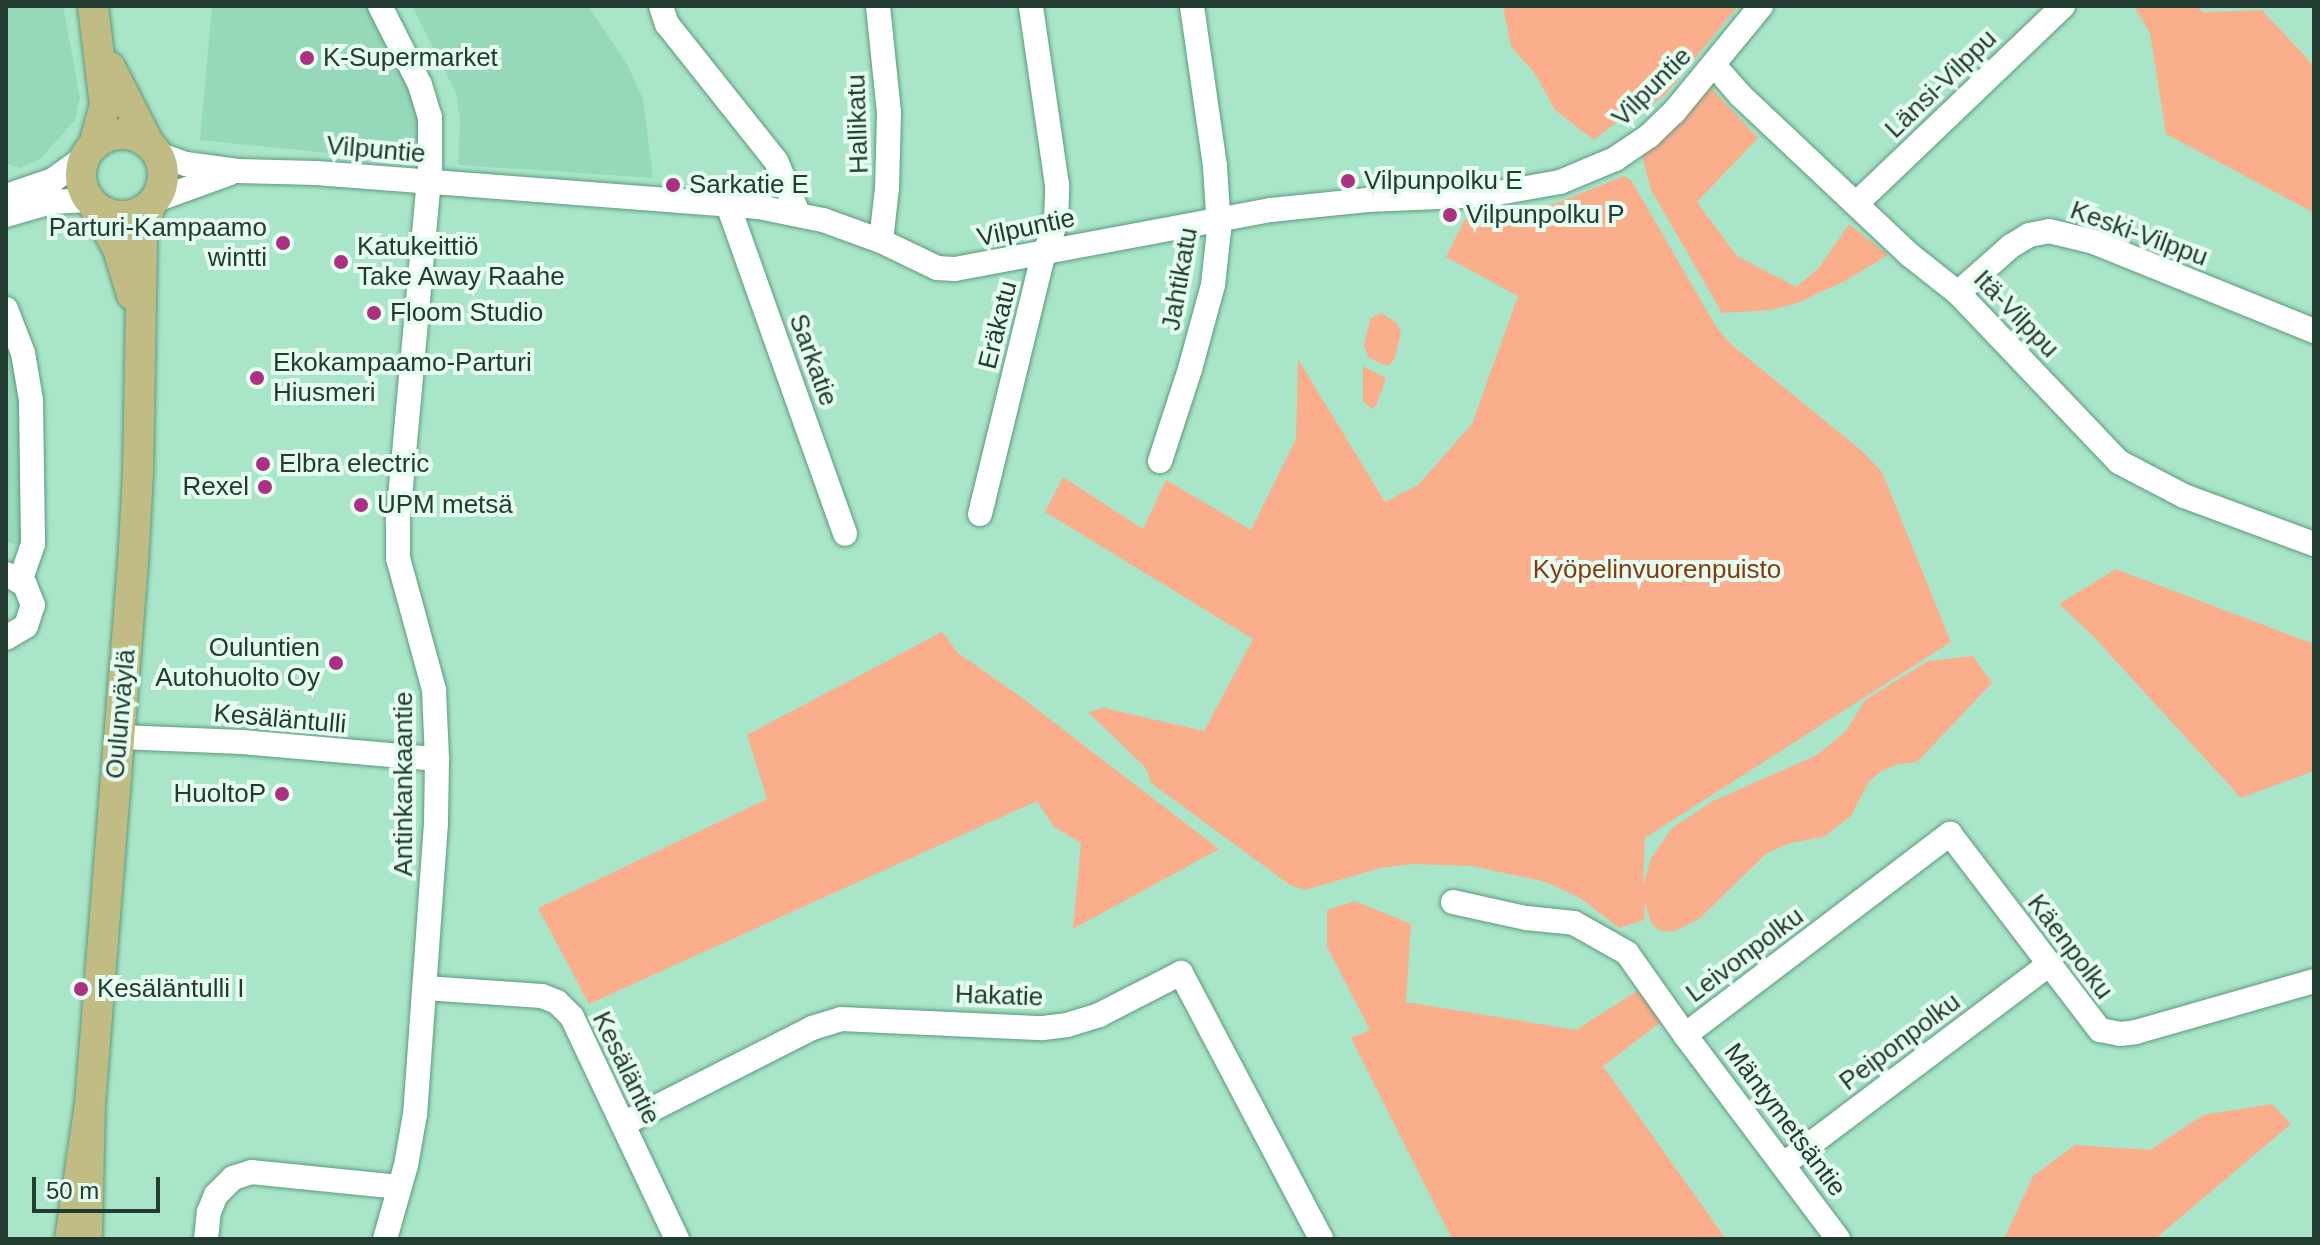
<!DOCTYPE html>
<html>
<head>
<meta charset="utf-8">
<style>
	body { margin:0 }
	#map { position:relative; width:2320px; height:1245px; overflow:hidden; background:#a9e6c9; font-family:Arial,sans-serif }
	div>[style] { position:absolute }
	.built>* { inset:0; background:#95d9ba }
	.green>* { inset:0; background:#fbae8c }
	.roads { filter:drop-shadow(0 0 2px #5e997f) drop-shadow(0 0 2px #5e997f) }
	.minor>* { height:24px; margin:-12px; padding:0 12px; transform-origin:12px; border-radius:12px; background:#fff }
	.major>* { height:30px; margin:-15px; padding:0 15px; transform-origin:15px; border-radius:15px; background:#c1bc84 }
	.major>.ring { margin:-15px; padding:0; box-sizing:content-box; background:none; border:30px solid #c1bc84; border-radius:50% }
	.dots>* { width:22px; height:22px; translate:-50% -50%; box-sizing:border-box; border:4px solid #e6fdf2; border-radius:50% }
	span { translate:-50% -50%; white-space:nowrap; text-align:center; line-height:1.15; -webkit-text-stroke:8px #e6fdf2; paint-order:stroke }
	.poi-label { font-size:26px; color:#233c31 }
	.left { translate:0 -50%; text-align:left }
	.right { translate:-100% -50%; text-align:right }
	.street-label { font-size:26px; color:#233c31 }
	.park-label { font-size:26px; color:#88390e }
	.frame { position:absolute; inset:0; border:8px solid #233c31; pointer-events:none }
	.scale { position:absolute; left:32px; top:1177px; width:128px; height:36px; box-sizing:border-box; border:4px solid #233c31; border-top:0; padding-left:10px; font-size:24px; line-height:28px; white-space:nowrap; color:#233c31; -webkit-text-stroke:6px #e6fdf2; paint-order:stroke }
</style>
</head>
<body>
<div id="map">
	<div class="built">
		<div style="clip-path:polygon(6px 6px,63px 6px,80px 97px,75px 120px,40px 159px,20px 168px,6px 164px)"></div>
		<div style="clip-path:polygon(212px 6px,369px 6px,404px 74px,420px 117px,419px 162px,200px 140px)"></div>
		<div style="clip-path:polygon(412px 6px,588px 6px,627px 64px,643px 99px,653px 178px,458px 165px,460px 121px,456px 93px)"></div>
		<div style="clip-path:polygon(6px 339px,18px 364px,23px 546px,6px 542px)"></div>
	</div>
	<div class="green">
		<div style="clip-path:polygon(1503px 6px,1738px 6px,1665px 95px,1633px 118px,1626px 115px,1594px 140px,1555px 110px,1534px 72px,1511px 47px)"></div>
		<div style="clip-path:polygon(2134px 6px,2197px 6px,2203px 12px,2262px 10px,2314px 66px,2314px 213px,2166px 134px,2150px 33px)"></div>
		<div style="clip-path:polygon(1711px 88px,1758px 138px,1697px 202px,1737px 256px,1796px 287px,1819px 268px,1849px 224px,1888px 255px,1845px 281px,1797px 303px,1770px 310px,1722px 313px,1651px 190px,1642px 156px)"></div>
		<div style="clip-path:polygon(1624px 176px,1631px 180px,1717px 328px,1732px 345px,1862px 451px,1882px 472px,1951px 642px,1645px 838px,1643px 886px,1651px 858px,1672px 828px,1713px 801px,1817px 755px,1846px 731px,1865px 700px,1928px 661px,1973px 656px,1992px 683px,1917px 762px,1898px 764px,1881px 771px,1868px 783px,1851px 816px,1823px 837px,1790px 843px,1766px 854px,1699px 919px,1672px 932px,1659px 930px,1651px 923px,1645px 902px,1644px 920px,1619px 928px,1580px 898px,1546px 882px,1472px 866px,1413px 864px,1381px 868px,1305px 890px,1290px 885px,1152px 784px,1145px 767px,1088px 712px,1104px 708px,1204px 731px,1253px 639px,1045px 512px,1063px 477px,1143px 529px,1166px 480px,1251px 530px,1296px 439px,1298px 359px,1385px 502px,1418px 485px,1472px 424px,1518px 296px,1446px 257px,1465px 219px,1547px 207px)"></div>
		<div style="clip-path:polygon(1381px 313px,1397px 323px,1401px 333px,1395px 358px,1388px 366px,1369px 358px,1364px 346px,1370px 319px)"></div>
		<div style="clip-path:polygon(1363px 366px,1386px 378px,1376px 406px,1371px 409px,1363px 401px)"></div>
		<div style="clip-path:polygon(2116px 569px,2314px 644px,2314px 771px,2241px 798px,2093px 636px,2059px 604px)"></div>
		<div style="clip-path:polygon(942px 632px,958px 653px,1017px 694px,1219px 849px,1073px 929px,1081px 843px,1054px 827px,1037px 801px,589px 1004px,538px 908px,767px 799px,747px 735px)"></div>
		<div style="clip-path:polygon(1355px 901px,1411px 924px,1406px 1002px,1576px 1030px,1637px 991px,1665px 1019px,1603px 1066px,1726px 1239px,1452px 1239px,1351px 1038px,1370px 1030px,1327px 947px,1327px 910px)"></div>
		<div style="clip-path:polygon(2272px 1104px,2291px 1124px,2155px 1239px,2004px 1239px,2033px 1176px,2075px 1145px,2150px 1150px,2203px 1115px)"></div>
	</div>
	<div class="roads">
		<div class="minor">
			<div style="left:380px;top:6px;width:89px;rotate:63.1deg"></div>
			<div style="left:420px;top:85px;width:34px;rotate:73deg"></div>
			<div style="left:430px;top:117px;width:51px;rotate:90deg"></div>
			<div style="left:430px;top:168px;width:356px;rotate:95.2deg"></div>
			<div style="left:398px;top:523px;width:35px;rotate:90deg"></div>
			<div style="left:398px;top:558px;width:137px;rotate:74.7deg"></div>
			<div style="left:434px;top:690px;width:69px;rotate:87.5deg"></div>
			<div style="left:437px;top:759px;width:64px;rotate:90.9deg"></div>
			<div style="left:436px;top:823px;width:292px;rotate:94.1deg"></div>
			<div style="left:415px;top:1114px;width:52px;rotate:100deg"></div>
			<div style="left:406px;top:1165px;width:77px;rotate:105.8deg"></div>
			<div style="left:661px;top:6px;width:19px;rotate:72deg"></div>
			<div style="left:667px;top:24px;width:175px;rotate:51.5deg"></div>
			<div style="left:776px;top:161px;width:56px;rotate:67.1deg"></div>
			<div style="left:878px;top:6px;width:108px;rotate:84.1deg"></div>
			<div style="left:889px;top:113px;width:75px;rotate:91.5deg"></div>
			<div style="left:887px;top:188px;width:53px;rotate:96.5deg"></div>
			<div style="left:1714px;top:65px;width:40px;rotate:49deg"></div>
			<div style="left:1740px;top:95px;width:233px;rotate:43.3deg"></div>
			<div style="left:1910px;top:255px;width:61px;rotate:38.4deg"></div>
			<div style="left:1958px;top:293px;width:233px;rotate:46.4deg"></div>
			<div style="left:2119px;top:462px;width:73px;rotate:27.6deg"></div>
			<div style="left:2184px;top:496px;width:139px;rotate:20.3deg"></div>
			<div style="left:158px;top:154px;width:30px;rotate:20deg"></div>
			<div style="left:186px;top:164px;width:52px;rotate:7.7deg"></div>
			<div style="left:238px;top:171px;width:78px;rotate:1.5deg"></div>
			<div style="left:316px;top:173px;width:444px;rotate:4.4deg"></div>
			<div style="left:759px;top:207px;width:65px;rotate:11.5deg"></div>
			<div style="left:823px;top:220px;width:62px;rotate:19.9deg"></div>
			<div style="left:881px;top:241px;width:62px;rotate:25.7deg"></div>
			<div style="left:937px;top:268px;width:18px;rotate:3deg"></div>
			<div style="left:955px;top:269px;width:321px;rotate:-10.6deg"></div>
			<div style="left:1271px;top:210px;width:97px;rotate:-5.9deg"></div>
			<div style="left:1367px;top:200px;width:120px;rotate:-2.4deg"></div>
			<div style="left:1487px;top:195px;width:74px;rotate:-10.1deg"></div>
			<div style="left:1560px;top:182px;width:60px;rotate:-22.7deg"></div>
			<div style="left:1615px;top:159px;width:41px;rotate:-34.1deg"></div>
			<div style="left:1649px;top:136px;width:35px;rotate:-44deg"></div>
			<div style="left:1674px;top:112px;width:137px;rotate:-50.6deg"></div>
			<div style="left:6px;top:196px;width:50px;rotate:-18.8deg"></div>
			<div style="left:53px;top:180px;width:41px;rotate:-36deg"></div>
			<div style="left:156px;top:200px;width:77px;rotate:-19.9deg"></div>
			<div style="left:1857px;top:203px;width:285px;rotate:-43.7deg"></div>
			<div style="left:728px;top:205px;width:349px;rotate:70.4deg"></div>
			<div style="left:6px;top:215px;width:47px;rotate:-16.1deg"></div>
			<div style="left:51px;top:202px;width:38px;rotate:-3deg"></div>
			<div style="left:1958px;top:293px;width:71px;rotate:-41.6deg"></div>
			<div style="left:2011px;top:246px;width:21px;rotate:-31deg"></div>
			<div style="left:2029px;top:235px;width:20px;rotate:-11deg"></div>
			<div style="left:2049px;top:231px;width:46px;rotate:13.7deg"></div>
			<div style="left:2094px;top:242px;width:237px;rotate:22deg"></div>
			<div style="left:6px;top:309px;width:47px;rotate:68.9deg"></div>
			<div style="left:23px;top:353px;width:48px;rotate:80.3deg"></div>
			<div style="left:31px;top:400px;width:144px;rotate:89.2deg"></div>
			<div style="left:33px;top:544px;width:39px;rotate:109deg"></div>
			<div style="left:1160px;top:461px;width:97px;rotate:-71.9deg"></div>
			<div style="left:1190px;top:369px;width:87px;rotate:-74.7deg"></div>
			<div style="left:1213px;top:285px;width:55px;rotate:-83.8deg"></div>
			<div style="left:1219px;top:230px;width:64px;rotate:-93.6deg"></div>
			<div style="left:1215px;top:166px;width:162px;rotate:-98.2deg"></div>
			<div style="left:980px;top:514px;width:258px;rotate:-76.3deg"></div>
			<div style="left:1041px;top:263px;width:44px;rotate:-69.9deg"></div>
			<div style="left:1056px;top:222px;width:37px;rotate:-88deg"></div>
			<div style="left:1057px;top:185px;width:181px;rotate:-98.3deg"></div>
			<div style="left:6px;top:638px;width:23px;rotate:-31deg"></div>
			<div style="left:26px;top:626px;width:22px;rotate:-72deg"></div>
			<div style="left:33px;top:605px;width:22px;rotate:-112deg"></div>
			<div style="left:25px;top:585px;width:21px;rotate:-149deg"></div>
			<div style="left:119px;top:737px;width:123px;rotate:2.3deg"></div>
			<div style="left:242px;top:742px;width:196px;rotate:5deg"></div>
			<div style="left:1453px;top:902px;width:75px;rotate:12.4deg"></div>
			<div style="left:1526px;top:918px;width:48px;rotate:5.9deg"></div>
			<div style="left:1574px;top:923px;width:61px;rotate:29.5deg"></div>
			<div style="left:1627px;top:953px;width:100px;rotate:54.7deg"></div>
			<div style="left:1685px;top:1035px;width:333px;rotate:-37.2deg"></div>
			<div style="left:1950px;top:834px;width:247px;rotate:52.6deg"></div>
			<div style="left:2100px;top:1030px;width:20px;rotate:11deg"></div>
			<div style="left:2120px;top:1034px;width:16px;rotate:-7deg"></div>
			<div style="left:2136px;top:1032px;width:185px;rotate:-16deg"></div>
			<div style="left:425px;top:988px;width:117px;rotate:3.9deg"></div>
			<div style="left:542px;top:996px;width:16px;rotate:22deg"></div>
			<div style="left:557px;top:1002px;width:21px;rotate:45deg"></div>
			<div style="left:572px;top:1017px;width:246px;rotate:64.7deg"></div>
			<div style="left:1685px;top:1035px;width:255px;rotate:53.1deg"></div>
			<div style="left:623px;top:1124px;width:212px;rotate:-26.9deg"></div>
			<div style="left:812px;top:1028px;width:30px;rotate:-17deg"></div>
			<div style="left:841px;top:1019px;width:202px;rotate:2.6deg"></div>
			<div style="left:1043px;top:1028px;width:24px;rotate:-7deg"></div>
			<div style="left:1067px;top:1025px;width:34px;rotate:-17deg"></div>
			<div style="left:1099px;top:1015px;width:92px;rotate:-27.1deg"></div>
			<div style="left:1181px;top:973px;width:301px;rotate:62.2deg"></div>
			<div style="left:1784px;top:1164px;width:331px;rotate:-37deg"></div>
			<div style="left:206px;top:1239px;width:27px;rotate:-84deg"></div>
			<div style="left:209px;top:1212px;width:18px;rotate:-68deg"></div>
			<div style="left:216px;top:1195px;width:24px;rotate:-45deg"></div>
			<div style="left:233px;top:1178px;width:19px;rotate:-18deg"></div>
			<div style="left:251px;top:1172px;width:149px;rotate:5.8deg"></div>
		</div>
		<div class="major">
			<div style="left:93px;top:6px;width:100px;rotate:83.1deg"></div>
			<div style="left:105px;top:105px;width:41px;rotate:105.4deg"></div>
			<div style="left:110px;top:67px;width:86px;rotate:63.1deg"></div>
			<div class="ring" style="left:81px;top:134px;width:52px;height:52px"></div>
			<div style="left:93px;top:204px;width:51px;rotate:60.9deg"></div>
			<div style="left:118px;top:249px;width:48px;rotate:73.1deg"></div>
			<div style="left:90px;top:1104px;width:543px;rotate:-85.46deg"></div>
			<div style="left:133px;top:563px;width:90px;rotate:-86.8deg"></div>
			<div style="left:138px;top:473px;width:237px;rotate:-89deg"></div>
			<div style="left:142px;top:236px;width:31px;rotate:-75deg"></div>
			<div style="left:70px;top:1239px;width:136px;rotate:-81.6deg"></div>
			<div style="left:90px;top:1104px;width:135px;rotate:91.3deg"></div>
		</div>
	</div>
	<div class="dots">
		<div style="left:307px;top:58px;background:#ad3183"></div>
		<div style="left:1348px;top:181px;background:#ad3183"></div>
		<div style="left:673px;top:185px;background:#ad3183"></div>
		<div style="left:1450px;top:215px;background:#ad3183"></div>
		<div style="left:283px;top:243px;background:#ad3183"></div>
		<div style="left:341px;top:262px;background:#ad3183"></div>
		<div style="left:374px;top:313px;background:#ad3183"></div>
		<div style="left:257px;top:378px;background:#ad3183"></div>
		<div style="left:263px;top:464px;background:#ad3183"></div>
		<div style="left:265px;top:487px;background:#ad3183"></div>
		<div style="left:361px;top:505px;background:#ad3183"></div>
		<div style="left:336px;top:663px;background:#ad3183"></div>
		<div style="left:282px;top:794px;background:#ad3183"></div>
		<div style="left:81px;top:989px;background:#ad3183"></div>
	</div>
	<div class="poi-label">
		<span class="left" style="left:323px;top:58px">K-Supermarket</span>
		<span class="left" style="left:1364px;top:181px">Vilpunpolku E</span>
		<span class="left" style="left:689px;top:185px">Sarkatie E</span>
		<span class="left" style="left:1466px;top:215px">Vilpunpolku P</span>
		<span class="right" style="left:267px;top:243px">Parturi-Kampaamo<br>wintti</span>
		<span class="left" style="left:357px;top:262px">Katukeittiö<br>Take Away Raahe</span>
		<span class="left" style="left:390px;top:313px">Floom Studio</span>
		<span class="left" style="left:273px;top:378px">Ekokampaamo-Parturi<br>Hiusmeri</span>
		<span class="left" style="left:279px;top:464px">Elbra electric</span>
		<span class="right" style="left:249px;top:487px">Rexel</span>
		<span class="left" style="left:377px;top:505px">UPM metsä</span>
		<span class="right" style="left:320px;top:663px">Ouluntien<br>Autohuolto Oy</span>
		<span class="right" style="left:266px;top:794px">HuoltoP</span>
		<span class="left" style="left:97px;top:989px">Kesäläntulli I</span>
	</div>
	<div class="street-label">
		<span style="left:1941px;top:84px;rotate:-44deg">Länsi-Vilppu</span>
		<span style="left:1652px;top:87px;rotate:-45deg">Vilpuntie</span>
		<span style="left:858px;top:124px;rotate:-92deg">Hallikatu</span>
		<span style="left:376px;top:150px;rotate:5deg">Vilpuntie</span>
		<span style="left:1026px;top:228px;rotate:-12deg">Vilpuntie</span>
		<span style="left:2139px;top:234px;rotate:20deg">Keski-Vilppu</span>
		<span style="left:1180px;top:279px;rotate:-80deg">Jahtikatu</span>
		<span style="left:2016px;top:314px;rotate:46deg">Itä-Vilppu</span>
		<span style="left:998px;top:325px;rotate:-76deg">Eräkatu</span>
		<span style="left:813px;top:360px;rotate:70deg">Sarkatie</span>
		<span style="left:121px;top:714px;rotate:-85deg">Oulunväylä</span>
		<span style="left:280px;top:719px;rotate:5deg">Kesäläntulli</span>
		<span style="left:404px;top:784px;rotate:-90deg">Antinkankaantie</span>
		<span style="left:2070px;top:947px;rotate:53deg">Käenpolku</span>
		<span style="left:1745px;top:955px;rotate:-37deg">Leivonpolku</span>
		<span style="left:999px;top:996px;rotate:2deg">Hakatie</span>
		<span style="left:1900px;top:1042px;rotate:-37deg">Peiponpolku</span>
		<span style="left:626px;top:1068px;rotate:64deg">Kesäläntie</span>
		<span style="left:1785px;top:1120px;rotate:53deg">Mäntymetsäntie</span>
	</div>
	<div class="park-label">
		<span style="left:1657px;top:570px">Kyöpelinvuorenpuisto</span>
	</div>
	<div class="frame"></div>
	<div class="scale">50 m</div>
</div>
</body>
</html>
